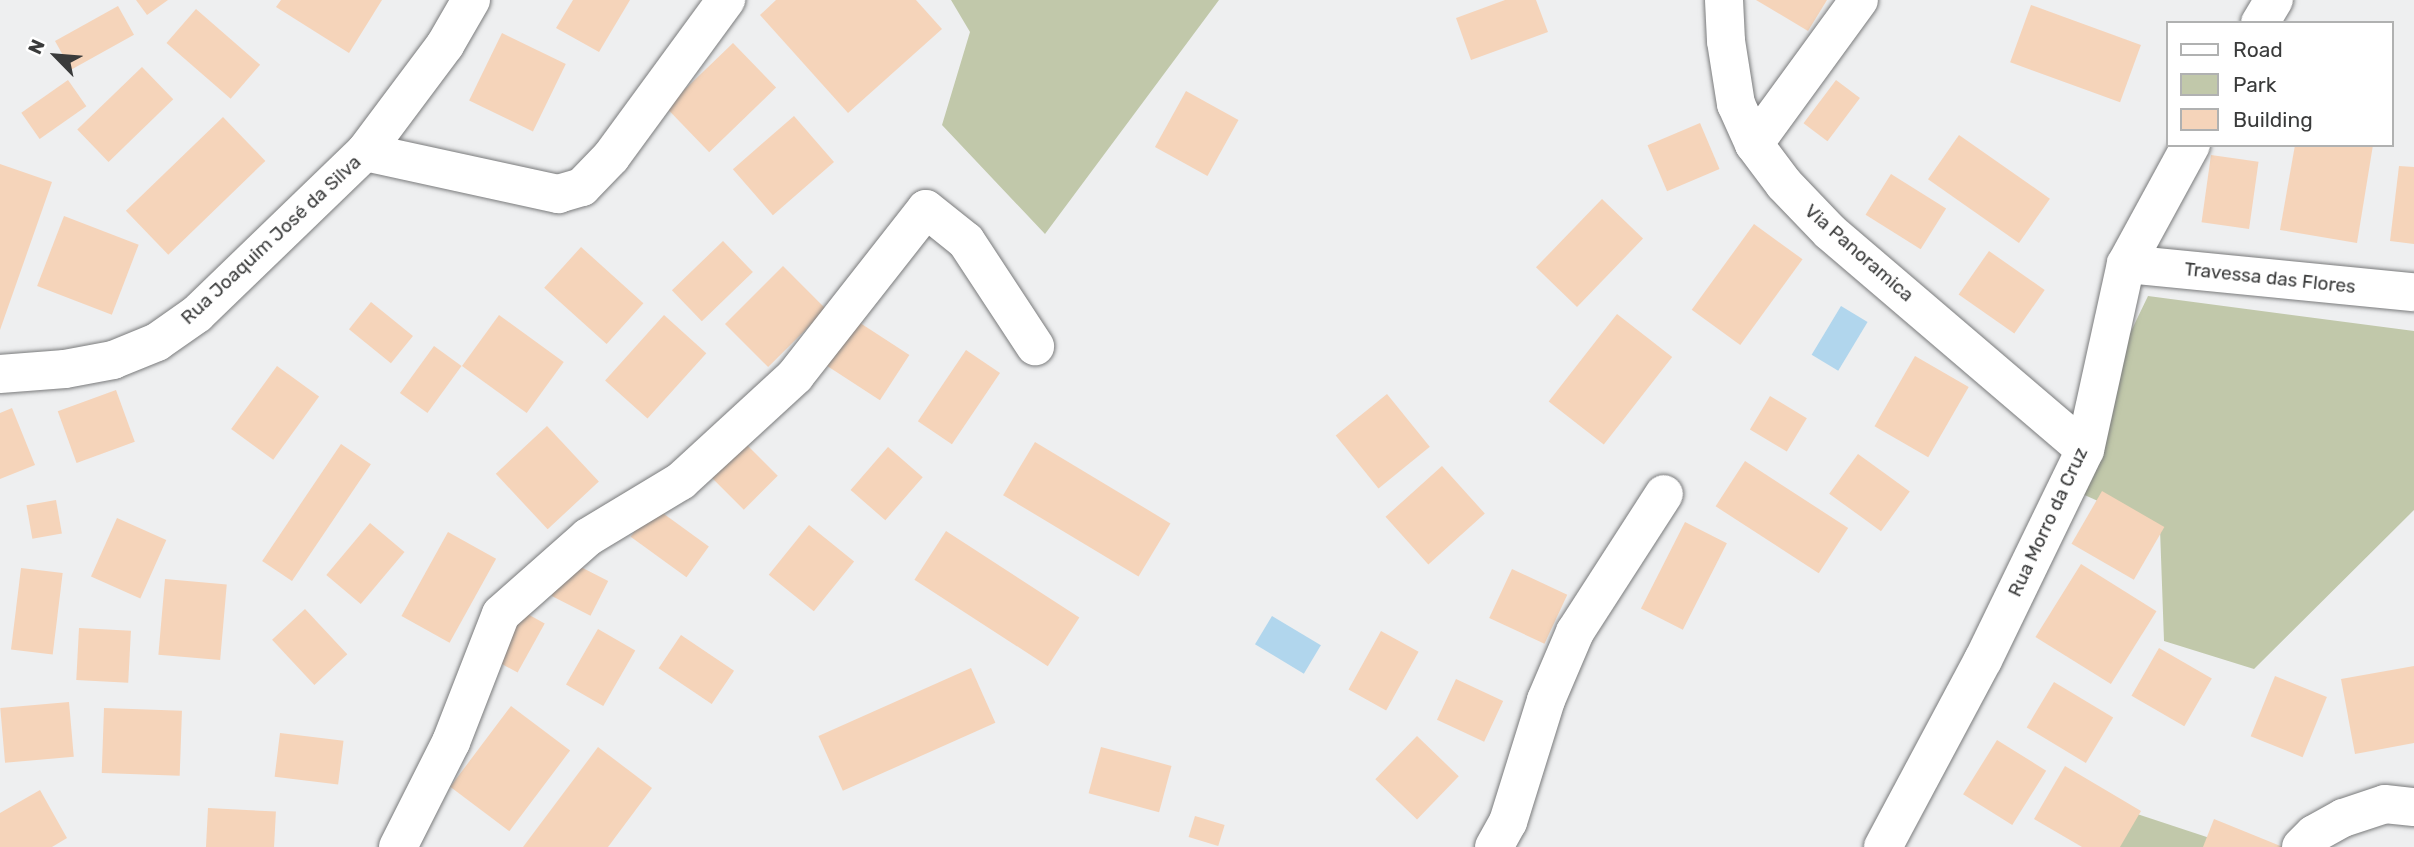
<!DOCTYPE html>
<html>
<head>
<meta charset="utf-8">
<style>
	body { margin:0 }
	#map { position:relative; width:2414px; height:847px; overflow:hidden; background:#eeeff0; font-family:Rubik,sans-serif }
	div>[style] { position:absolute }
	.green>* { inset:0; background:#c1c8aa }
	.water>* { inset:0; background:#b1d6ed; transform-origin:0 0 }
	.building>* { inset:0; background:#f5d4ba; transform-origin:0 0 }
	.roads { filter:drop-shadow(0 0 2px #7a7b7c) drop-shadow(0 0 2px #7a7b7c) }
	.minor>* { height:38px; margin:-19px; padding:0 19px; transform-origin:19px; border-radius:19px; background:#fff }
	span { translate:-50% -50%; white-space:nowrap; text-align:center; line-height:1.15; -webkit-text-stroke:6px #fff; paint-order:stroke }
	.street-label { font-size:19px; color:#3a3b3b }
	.legend { position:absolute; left:2166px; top:21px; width:228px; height:126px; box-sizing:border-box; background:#fff; border:2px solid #b0b1b1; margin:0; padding:9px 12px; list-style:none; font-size:21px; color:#3a3b3b }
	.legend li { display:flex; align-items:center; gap:14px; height:35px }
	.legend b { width:35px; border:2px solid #b0b1b1 }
	.north { position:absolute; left:21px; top:21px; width:70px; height:70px; -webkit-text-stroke:5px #fff; paint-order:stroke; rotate:295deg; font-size:19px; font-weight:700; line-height:28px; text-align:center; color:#3a3b3b }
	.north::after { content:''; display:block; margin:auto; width:24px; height:32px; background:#3a3b3b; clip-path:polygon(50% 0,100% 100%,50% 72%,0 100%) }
</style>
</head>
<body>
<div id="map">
	<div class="green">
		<div style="clip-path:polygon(951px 0,1219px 0,1045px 234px,942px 125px,970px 32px)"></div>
		<div style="clip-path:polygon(2148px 296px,2414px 331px,2414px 510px,2254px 669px,2164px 641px,2160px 529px,2058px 483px)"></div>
		<div style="clip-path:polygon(2128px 811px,2237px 847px,2109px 847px)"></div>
	</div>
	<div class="water">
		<div style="left:1841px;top:306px;width:31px;height:57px;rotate:31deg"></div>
		<div style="left:1272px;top:616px;width:57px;height:33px;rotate:31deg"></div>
	</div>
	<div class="building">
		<div style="clip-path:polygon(136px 0,168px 0,147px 15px)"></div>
		<div style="clip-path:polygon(281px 0,382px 0,349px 53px,276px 7px)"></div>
		<div style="clip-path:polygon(573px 0,630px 0,599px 52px,556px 28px)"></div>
		<div style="clip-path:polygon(776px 0,916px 0,942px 29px,848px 113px,760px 15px)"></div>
		<div style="clip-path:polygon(1505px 0,1536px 0,1548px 32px,1471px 60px,1456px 18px)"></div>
		<div style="clip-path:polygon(1756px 0,1827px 0,1808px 31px)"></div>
		<div style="left:2031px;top:5px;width:117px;height:61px;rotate:20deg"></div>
		<div style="left:118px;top:6px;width:33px;height:72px;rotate:61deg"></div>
		<div style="left:196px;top:9px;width:85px;height:45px;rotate:41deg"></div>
		<div style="left:502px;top:33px;width:71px;height:75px;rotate:26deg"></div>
		<div style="left:733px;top:43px;width:62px;height:93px;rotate:46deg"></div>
		<div style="left:142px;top:67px;width:45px;height:90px;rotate:46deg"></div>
		<div style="left:68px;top:80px;width:32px;height:57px;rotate:55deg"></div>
		<div style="left:1836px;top:80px;width:30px;height:54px;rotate:37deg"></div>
		<div style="left:1186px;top:91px;width:60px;height:64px;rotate:29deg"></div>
		<div style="left:794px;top:116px;width:61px;height:81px;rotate:49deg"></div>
		<div style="left:223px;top:117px;width:61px;height:135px;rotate:46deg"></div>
		<div style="left:1700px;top:123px;width:50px;height:57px;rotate:67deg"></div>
		<div style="left:1959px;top:135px;width:111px;height:54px;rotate:35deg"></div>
		<div style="clip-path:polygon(2295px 145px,2373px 145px,2357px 243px,2280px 230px)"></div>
		<div style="left:2211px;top:155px;width:48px;height:68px;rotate:8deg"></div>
		<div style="clip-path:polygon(0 164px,52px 182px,0 330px)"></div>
		<div style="clip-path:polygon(2399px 166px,2414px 167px,2414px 244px,2390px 241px)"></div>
		<div style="left:1891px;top:174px;width:65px;height:48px;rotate:32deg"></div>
		<div style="left:1602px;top:199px;width:57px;height:95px;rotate:44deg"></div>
		<div style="left:64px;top:216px;width:80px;height:75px;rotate:21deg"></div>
		<div style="left:1754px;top:224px;width:60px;height:106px;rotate:36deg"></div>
		<div style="left:723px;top:241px;width:43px;height:71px;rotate:46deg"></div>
		<div style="left:581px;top:247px;width:84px;height:55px;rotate:42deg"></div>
		<div style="left:1989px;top:251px;width:68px;height:53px;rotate:35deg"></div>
		<div style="left:783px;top:266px;width:61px;height:82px;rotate:45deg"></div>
		<div style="left:371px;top:302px;width:54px;height:35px;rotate:39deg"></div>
		<div style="left:1617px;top:314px;width:70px;height:111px;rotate:38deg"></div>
		<div style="left:499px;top:315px;width:80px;height:63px;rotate:36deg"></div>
		<div style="left:664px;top:315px;width:57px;height:88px;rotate:42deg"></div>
		<div style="left:854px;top:319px;width:66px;height:54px;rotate:33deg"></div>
		<div style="left:434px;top:346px;width:34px;height:58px;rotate:36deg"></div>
		<div style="left:966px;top:350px;width:41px;height:86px;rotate:34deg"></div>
		<div style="left:1915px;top:356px;width:62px;height:81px;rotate:30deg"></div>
		<div style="left:277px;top:366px;width:52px;height:78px;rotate:36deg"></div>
		<div style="left:116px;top:390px;width:55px;height:62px;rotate:70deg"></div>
		<div style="left:1387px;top:394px;width:68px;height:66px;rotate:51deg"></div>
		<div style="left:1770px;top:396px;width:43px;height:39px;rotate:31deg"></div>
		<div style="clip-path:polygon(12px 408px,35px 465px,0 479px,0 413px)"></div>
		<div style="left:547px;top:426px;width:76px;height:70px;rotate:47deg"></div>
		<div style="left:741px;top:439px;width:52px;height:48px;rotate:45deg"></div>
		<div style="left:1035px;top:442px;width:158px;height:62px;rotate:31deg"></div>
		<div style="left:341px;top:444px;width:36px;height:141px;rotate:34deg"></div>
		<div style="left:888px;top:447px;width:46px;height:57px;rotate:41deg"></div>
		<div style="left:1858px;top:454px;width:64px;height:49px;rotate:36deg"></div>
		<div style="left:1745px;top:461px;width:123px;height:54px;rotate:33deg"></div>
		<div style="left:1442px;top:466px;width:64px;height:76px;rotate:48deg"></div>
		<div style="left:2102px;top:491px;width:72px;height:61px;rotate:30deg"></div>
		<div style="left:56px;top:500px;width:34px;height:30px;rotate:80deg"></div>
		<div style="left:653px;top:506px;width:69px;height:38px;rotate:36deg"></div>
		<div style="left:117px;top:518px;width:54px;height:64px;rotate:24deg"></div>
		<div style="left:1685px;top:522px;width:47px;height:97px;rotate:27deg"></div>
		<div style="left:370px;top:523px;width:45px;height:68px;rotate:40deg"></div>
		<div style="left:809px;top:525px;width:58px;height:64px;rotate:39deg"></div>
		<div style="left:946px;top:531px;width:159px;height:58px;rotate:33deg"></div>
		<div style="left:448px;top:532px;width:55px;height:96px;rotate:29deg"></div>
		<div style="left:569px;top:561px;width:44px;height:39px;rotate:27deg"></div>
		<div style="left:2081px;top:564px;width:89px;height:86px;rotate:32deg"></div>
		<div style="left:21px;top:568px;width:42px;height:82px;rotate:7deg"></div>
		<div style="left:1512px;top:569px;width:61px;height:54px;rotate:25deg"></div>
		<div style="left:165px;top:579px;width:62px;height:76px;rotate:5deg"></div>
		<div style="left:305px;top:609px;width:62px;height:45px;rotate:47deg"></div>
		<div style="left:522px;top:611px;width:26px;height:56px;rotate:29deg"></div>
		<div style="left:79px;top:628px;width:52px;height:52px;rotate:3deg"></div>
		<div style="left:598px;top:629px;width:43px;height:64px;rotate:30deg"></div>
		<div style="left:1381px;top:631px;width:43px;height:67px;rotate:29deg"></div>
		<div style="left:681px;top:635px;width:64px;height:40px;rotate:34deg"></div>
		<div style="left:2159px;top:648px;width:61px;height:55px;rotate:30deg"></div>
		<div style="clip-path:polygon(2414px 666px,2414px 743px,2355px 754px,2341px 679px)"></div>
		<div style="left:971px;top:668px;width:60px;height:167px;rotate:66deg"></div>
		<div style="left:2275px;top:676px;width:56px;height:65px;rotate:22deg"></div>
		<div style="left:1456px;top:679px;width:52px;height:45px;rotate:25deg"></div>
		<div style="left:2054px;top:682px;width:69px;height:53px;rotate:31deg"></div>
		<div style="left:69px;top:702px;width:55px;height:69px;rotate:85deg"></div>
		<div style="left:511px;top:706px;width:74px;height:101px;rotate:37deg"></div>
		<div style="left:104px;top:708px;width:78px;height:65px;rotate:2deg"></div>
		<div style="left:280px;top:733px;width:64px;height:44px;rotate:7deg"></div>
		<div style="left:1417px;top:736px;width:58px;height:60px;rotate:44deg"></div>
		<div style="left:1997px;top:740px;width:58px;height:64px;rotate:32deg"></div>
		<div style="clip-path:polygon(598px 747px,652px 788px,608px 847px,523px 847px)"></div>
		<div style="left:1101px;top:747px;width:73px;height:48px;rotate:15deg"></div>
		<div style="clip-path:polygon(2065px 766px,2141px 811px,2120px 847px,2082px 847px,2034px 819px)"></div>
		<div style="clip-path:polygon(40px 790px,67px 838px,52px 847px,0 847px,0 813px)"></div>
		<div style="left:208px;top:808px;width:68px;height:39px;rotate:3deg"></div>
		<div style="left:1195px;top:816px;width:31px;height:22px;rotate:17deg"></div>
		<div style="clip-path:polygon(2214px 819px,2283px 847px,2203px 847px)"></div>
	</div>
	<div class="roads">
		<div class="minor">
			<div style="left:1724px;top:0;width:41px;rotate:87.2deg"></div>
			<div style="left:1726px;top:41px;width:64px;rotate:81deg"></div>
			<div style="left:1736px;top:104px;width:44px;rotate:65.8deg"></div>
			<div style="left:1754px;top:144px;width:50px;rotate:53.1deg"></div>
			<div style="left:1784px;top:184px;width:66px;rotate:46.2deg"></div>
			<div style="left:1830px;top:232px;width:335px;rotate:40.5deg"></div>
			<div style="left:2260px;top:23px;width:27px;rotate:-59deg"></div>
			<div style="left:1754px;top:144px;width:178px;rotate:-53.9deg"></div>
			<div style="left:365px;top:152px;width:198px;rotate:12.3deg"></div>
			<div style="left:558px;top:194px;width:25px;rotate:-16deg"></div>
			<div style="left:582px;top:187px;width:42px;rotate:-46deg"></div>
			<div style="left:611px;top:157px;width:195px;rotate:-53.8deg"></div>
			<div style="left:2126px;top:264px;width:289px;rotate:5.6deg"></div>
			<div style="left:0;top:374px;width:65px;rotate:-4.4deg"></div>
			<div style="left:65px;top:369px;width:49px;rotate:-10.6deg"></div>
			<div style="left:113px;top:360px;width:48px;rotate:-22.2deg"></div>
			<div style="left:157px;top:342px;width:49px;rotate:-35deg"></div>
			<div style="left:197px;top:314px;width:233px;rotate:-44deg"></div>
			<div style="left:365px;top:152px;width:134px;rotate:-53.2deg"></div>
			<div style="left:445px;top:45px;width:52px;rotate:-60deg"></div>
			<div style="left:398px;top:847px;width:118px;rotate:-63.2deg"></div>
			<div style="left:451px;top:742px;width:137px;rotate:-68.7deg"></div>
			<div style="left:501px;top:614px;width:116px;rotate:-41.5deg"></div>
			<div style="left:588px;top:537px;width:109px;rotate:-31.1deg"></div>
			<div style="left:681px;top:481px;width:155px;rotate:-42.6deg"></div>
			<div style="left:795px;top:376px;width:212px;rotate:-51.9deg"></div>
			<div style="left:926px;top:209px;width:51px;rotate:38.7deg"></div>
			<div style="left:966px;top:241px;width:126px;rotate:56.7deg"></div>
			<div style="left:1494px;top:847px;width:29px;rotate:-61deg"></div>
			<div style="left:1508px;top:822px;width:128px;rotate:-72.7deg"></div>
			<div style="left:1546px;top:700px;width:74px;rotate:-66.9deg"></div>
			<div style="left:1575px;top:632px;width:164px;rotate:-57.2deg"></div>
			<div style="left:1883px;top:847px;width:212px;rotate:-61.9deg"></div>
			<div style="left:1983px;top:660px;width:233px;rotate:-64.1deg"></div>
			<div style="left:2085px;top:450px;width:190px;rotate:-77.6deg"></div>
			<div style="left:2126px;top:264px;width:136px;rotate:-61.4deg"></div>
			<div style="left:2301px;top:847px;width:18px;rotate:-45deg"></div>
			<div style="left:2314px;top:834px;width:33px;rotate:-29deg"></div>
			<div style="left:2343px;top:818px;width:44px;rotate:-18.4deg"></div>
			<div style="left:2385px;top:804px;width:29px;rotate:6deg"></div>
		</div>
	</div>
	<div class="street-label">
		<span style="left:271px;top:240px;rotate:-43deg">Rua Joaquim José da Silva</span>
		<span style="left:1859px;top:253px;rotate:41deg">Via Panoramica</span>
		<span style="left:2270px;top:278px;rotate:6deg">Travessa das Flores</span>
		<span style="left:2048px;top:522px;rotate:-65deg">Rua Morro da Cruz</span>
	</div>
	<ul class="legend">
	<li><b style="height:9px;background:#fff"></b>Road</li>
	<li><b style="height:19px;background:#c1c8aa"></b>Park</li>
	<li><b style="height:19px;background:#f5d4ba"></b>Building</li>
	</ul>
	<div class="north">N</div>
</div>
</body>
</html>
